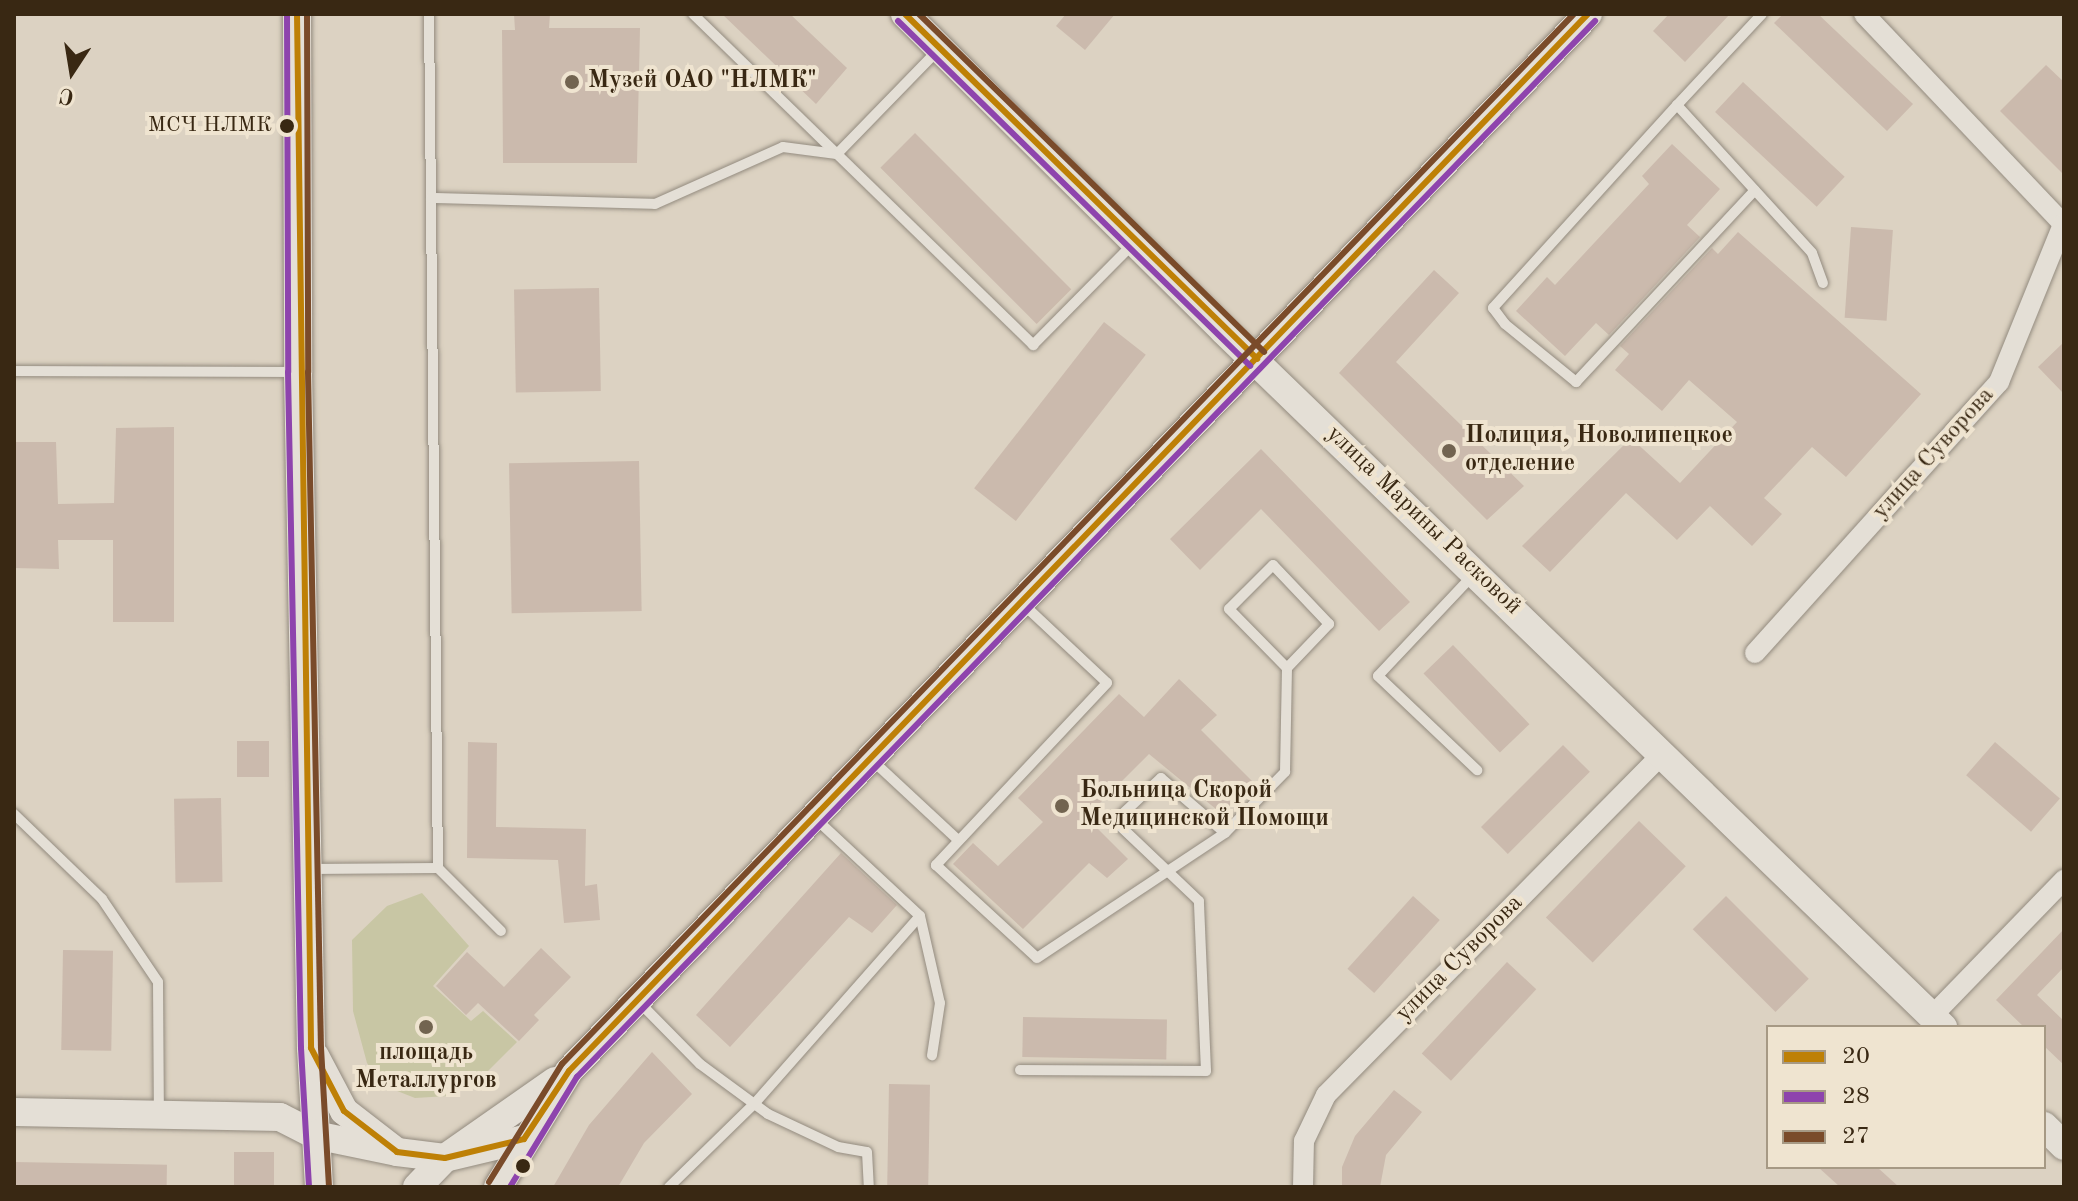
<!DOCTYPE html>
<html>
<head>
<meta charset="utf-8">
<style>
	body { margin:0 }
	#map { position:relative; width:2078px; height:1201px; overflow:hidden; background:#dcd2c2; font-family:"Old Standard TT",serif }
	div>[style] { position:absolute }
	.green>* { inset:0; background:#c8c6a4 }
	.building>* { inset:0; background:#cbbaad; transform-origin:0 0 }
	.roads { filter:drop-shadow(0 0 2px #938b7f) drop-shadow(0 0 2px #938b7f) }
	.lane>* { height:10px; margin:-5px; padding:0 5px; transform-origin:5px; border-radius:5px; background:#e4dfd6 }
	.street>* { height:20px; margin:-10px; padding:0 10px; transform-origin:10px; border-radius:10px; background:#e4dfd6 }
	.secondary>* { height:28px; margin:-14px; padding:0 14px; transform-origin:14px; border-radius:14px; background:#e4dfd6 }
	.bus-1>* { height:6px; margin:-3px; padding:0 3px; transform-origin:3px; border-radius:3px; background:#be8006 }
	.bus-2>* { height:6px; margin:-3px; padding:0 3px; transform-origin:3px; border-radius:3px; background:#8e44ad }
	.bus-3>* { height:6px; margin:-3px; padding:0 3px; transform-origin:3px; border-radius:3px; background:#7a4b2a }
	.dots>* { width:22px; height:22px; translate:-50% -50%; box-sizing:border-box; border:4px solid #efe4d0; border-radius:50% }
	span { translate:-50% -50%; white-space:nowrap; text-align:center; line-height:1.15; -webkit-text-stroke:8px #efe4d0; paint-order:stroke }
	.bus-label { font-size:22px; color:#392813 }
	.right { translate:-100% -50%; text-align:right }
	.poi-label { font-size:24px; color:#392813; font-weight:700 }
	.left { translate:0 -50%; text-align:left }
	.street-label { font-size:24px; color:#392813 }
	.frame { position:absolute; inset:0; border:16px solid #392813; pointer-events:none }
	.legend { position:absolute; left:1766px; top:1025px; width:280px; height:144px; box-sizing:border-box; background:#efe4d0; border:2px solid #a69984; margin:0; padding:10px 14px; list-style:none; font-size:24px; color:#392813 }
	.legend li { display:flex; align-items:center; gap:16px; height:40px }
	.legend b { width:40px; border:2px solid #a69984 }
	.north { position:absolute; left:32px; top:32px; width:80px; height:80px; -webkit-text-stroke:6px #efe4d0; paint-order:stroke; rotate:192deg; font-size:22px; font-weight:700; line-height:32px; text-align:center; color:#392813 }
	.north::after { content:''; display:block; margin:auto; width:28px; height:36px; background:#392813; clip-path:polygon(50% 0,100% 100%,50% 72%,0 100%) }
</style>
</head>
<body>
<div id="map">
	<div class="green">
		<div style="clip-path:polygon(422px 893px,469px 946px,433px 986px,471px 1021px,483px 1011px,517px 1042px,474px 1085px,448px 1096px,415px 1098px,382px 1085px,367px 1063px,353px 1011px,352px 940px,387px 906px)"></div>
	</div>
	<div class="building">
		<div style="clip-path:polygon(514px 14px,550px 14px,549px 28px,640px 28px,637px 163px,503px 163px,502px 30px,515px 30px)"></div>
		<div style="clip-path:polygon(722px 14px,790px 14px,847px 68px,816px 104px)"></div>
		<div style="clip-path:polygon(1066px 14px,1115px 14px,1085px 50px,1056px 26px)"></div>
		<div style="clip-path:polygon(1669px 14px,1730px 14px,1685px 62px,1653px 31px)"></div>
		<div style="clip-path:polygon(1783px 14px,1818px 14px,1913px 104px,1887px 131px,1774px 23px)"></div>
		<div style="clip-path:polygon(2046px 65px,2064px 82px,2064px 175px,2000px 111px)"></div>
		<div style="left:1743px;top:82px;width:139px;height:41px;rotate:43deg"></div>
		<div style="left:915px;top:133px;width:221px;height:49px;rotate:45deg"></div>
		<div style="clip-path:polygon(1672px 144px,1720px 189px,1687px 225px,1700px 237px,1609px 335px,1596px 323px,1565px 356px,1516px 311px,1547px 277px,1555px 285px,1649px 184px,1642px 176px)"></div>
		<div style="left:1851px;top:227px;width:42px;height:91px;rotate:4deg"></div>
		<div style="clip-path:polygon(1738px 232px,1921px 394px,1846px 477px,1812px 447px,1764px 498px,1782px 514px,1752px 546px,1710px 506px,1677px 540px,1626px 493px,1550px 572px,1522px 546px,1631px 438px,1680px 483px,1737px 422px,1689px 380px,1662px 411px,1615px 370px,1629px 354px,1620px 346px,1712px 248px,1718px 254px)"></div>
		<div style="clip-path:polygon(1434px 270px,1459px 293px,1396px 362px,1524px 486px,1487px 520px,1339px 373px)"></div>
		<div style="left:599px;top:288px;width:103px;height:85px;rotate:89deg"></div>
		<div style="left:1104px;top:322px;width:53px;height:211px;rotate:38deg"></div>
		<div style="clip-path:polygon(2064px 342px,2064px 394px,2038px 367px)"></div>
		<div style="clip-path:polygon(174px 427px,174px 622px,113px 622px,113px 540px,58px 540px,59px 569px,14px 568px,14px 442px,56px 442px,58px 504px,114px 503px,116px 428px)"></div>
		<div style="clip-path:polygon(1261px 449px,1410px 602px,1379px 631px,1261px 509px,1200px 570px,1170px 539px)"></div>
		<div style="left:639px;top:461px;width:150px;height:130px;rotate:89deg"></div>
		<div style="left:1453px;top:645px;width:110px;height:41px;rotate:46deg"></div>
		<div style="clip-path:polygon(1179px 679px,1217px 715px,1201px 730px,1253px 782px,1222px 814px,1149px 754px,1086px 817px,1128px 859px,1107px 878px,1089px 863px,1023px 929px,953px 864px,973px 843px,998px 866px,1043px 822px,1018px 798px,1119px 694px,1144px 717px)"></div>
		<div style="left:237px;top:741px;width:32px;height:36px"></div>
		<div style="clip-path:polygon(468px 742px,497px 743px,496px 827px,586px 829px,585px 886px,597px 884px,600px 920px,564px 923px,558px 860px,467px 858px)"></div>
		<div style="left:1995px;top:742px;width:86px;height:44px;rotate:41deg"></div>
		<div style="left:1563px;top:745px;width:38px;height:116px;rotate:45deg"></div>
		<div style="left:221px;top:798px;width:84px;height:47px;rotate:89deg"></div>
		<div style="left:1639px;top:821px;width:65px;height:134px;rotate:44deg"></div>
		<div style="clip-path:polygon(841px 853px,897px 905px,872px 933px,849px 917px,730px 1047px,696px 1015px)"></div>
		<div style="left:1413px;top:896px;width:36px;height:98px;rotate:42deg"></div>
		<div style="left:1726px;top:896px;width:117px;height:47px;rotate:45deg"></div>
		<div style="clip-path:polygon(2064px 929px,2064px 967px,2037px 995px,2064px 1021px,2064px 1065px,2044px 1046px,2044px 1027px,2024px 1027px,1996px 1000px)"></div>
		<div style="clip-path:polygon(541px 948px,571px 977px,534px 1015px,539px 1020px,519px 1041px,478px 1003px,466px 1015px,436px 986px,467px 952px,504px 987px)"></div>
		<div style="left:63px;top:950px;width:50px;height:100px;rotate:1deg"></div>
		<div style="left:1507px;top:962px;width:40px;height:125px;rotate:43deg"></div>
		<div style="left:1023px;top:1017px;width:144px;height:40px;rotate:1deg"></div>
		<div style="clip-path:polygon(652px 1052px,692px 1094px,644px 1143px,618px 1187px,553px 1187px,589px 1125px)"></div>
		<div style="left:889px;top:1084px;width:41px;height:103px;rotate:1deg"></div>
		<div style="clip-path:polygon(1394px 1090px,1422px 1112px,1386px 1155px,1380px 1187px,1342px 1187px,1342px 1167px,1355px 1136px)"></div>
		<div style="left:234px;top:1152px;width:40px;height:35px"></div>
		<div style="left:14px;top:1162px;width:153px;height:25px;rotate:1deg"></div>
		<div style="clip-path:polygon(1818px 1167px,1877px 1167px,1899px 1187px,1840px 1187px)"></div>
	</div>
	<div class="roads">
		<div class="lane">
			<div style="left:429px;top:14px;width:854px;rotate:89.4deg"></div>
			<div style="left:693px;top:14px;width:475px;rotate:44.2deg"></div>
			<div style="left:1033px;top:345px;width:144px;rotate:-45.3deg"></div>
			<div style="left:1762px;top:14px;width:125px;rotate:133deg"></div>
			<div style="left:1677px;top:105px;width:200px;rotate:47.6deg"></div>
			<div style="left:1812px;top:253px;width:32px;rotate:70deg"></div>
			<div style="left:1677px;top:105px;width:274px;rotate:132.2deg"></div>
			<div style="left:1493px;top:308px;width:20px;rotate:53deg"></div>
			<div style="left:1505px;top:324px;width:92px;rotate:39.2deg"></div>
			<div style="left:1576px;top:382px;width:262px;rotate:-47deg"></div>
			<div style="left:431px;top:198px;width:224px;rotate:1.5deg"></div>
			<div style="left:655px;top:204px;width:140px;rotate:-24deg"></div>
			<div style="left:783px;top:147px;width:54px;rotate:7.4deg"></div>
			<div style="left:837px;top:154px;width:145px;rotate:-45.8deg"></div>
			<div style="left:14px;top:371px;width:282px;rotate:0.2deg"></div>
			<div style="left:1474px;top:574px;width:140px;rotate:133.3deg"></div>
			<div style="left:1378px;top:676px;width:137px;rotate:43.5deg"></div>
			<div style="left:1023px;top:604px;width:115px;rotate:43.2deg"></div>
			<div style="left:1107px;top:683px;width:250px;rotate:133.2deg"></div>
			<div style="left:936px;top:865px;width:137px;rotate:42.6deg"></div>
			<div style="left:1037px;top:958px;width:226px;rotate:-33.6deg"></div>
			<div style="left:1225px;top:833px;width:86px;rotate:-45.5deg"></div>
			<div style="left:1285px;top:772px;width:104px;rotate:-88.9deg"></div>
			<div style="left:1287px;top:668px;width:61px;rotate:-46.3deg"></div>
			<div style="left:1329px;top:624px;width:81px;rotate:-133.5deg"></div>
			<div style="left:1273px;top:565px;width:62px;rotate:135deg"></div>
			<div style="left:1229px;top:609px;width:83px;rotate:45.5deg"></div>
			<div style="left:872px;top:760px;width:117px;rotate:42.9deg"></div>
			<div style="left:14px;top:814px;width:122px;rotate:44deg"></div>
			<div style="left:102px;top:899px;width:100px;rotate:56deg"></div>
			<div style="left:158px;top:982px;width:131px;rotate:89.6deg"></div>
			<div style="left:310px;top:869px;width:128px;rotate:-0.4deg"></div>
			<div style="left:438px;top:868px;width:89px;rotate:45deg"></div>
			<div style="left:920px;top:916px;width:89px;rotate:77.1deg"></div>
			<div style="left:940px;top:1003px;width:53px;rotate:98.7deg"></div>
			<div style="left:639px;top:1002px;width:87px;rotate:45.5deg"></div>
			<div style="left:700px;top:1064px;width:84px;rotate:36.3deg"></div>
			<div style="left:768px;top:1114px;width:77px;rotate:25.2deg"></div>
			<div style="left:838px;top:1147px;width:29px;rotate:10deg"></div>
			<div style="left:867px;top:1152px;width:35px;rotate:87deg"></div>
			<div style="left:1020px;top:1070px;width:186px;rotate:0.3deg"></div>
			<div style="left:1206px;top:1071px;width:170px;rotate:-92.4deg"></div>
			<div style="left:1199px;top:901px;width:116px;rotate:-136.4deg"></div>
			<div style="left:1115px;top:821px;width:63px;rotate:-43.1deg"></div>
			<div style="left:1161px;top:778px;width:84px;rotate:40.7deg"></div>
			<div style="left:669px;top:1187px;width:120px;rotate:-44.3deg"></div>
			<div style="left:755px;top:1103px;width:249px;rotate:-48.6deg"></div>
			<div style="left:920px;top:916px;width:142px;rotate:-137deg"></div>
		</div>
		<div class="street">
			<div style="left:1864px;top:14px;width:291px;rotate:46.5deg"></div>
			<div style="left:1755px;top:653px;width:365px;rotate:-48deg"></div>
			<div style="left:1999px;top:382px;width:170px;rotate:-67.9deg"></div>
			<div style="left:1932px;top:1016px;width:190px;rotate:-45.9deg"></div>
			<div style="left:1303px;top:1187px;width:46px;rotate:-88.8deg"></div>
			<div style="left:1304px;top:1141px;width:51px;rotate:-64.4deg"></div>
			<div style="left:1326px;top:1095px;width:479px;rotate:-45.4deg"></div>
		</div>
		<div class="secondary">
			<div style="left:297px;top:14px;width:358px;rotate:89.8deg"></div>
			<div style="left:298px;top:372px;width:676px;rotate:88.9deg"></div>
			<div style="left:311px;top:1048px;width:139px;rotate:86.7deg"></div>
			<div style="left:905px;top:14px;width:450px;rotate:44.8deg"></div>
			<div style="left:1224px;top:331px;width:1001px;rotate:44.07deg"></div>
			<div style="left:315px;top:1056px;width:62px;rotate:62.2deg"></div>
			<div style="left:344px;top:1111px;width:67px;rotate:37.7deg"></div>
			<div style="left:397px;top:1152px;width:48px;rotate:7.1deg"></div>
			<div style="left:445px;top:1158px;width:81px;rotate:-13.5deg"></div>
			<div style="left:14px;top:1112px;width:266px;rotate:1.1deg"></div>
			<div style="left:280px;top:1117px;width:39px;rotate:27deg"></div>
			<div style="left:315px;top:1135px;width:84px;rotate:11.7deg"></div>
			<div style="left:2044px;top:1126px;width:28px;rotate:45deg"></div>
			<div style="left:417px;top:1187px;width:40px;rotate:-46deg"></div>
			<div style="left:445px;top:1158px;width:134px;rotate:-35deg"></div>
			<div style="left:498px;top:1187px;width:136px;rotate:-58.5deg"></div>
			<div style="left:569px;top:1071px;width:1468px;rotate:-46.05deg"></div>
		</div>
	</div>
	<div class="bus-1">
		<div style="left:297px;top:14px;width:1034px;rotate:89.22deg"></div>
		<div style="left:311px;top:1048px;width:71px;rotate:62.4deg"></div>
		<div style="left:344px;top:1111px;width:67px;rotate:37.7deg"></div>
		<div style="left:397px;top:1152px;width:48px;rotate:7.1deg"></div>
		<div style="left:445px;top:1158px;width:81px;rotate:-13.5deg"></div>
		<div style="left:524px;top:1139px;width:82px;rotate:-56.5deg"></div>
		<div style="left:569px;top:1071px;width:1468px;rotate:-46.05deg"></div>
		<div style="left:905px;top:14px;width:493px;rotate:44.4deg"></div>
	</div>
	<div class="bus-2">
		<div style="left:287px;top:14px;width:358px;rotate:89.8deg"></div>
		<div style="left:288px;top:372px;width:676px;rotate:88.9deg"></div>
		<div style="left:301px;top:1048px;width:139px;rotate:86.7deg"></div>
		<div style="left:898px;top:21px;width:493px;rotate:44.4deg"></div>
		<div style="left:510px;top:1187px;width:129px;rotate:-58.7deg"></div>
		<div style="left:577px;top:1077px;width:1467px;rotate:-46.05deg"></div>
	</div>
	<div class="bus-3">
		<div style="left:307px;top:14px;width:358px;rotate:89.8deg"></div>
		<div style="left:308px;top:372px;width:676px;rotate:88.9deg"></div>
		<div style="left:321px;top:1048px;width:138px;rotate:86.7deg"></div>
		<div style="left:919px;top:14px;width:483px;rotate:44.4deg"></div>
		<div style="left:489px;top:1182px;width:139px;rotate:-58.3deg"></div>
		<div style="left:562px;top:1064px;width:1458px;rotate:-46.06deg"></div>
	</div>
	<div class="dots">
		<div style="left:572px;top:82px;background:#726450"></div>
		<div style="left:287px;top:126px;background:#392813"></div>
		<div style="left:1449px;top:451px;background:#726450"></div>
		<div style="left:1062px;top:806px;background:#726450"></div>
		<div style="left:426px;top:1027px;background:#726450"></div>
		<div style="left:523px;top:1166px;background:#392813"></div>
	</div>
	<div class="bus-label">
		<span class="right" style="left:272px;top:126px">МСЧ НЛМК</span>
	</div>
	<div class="poi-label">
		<span class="left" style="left:588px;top:82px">Музей ОАО "НЛМК"</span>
		<span class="left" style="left:1465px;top:451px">Полиция, Новолипецкое<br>отделение</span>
		<span class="left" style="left:1080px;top:806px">Больница Скорой<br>Медицинской Помощи</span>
		<span style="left:426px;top:1068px">площадь<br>Металлургов</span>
	</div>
	<div class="street-label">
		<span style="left:1934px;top:454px;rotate:-48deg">улица Суворова</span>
		<span style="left:1423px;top:521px;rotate:44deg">улица Марины Расковой</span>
		<span style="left:1460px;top:959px;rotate:-45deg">улица Суворова</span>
	</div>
	<div class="frame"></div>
	<ul class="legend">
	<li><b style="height:10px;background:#be8006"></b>20</li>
	<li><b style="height:10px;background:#8e44ad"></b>28</li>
	<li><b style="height:10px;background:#7a4b2a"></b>27</li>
	</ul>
	<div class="north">С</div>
</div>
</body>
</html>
